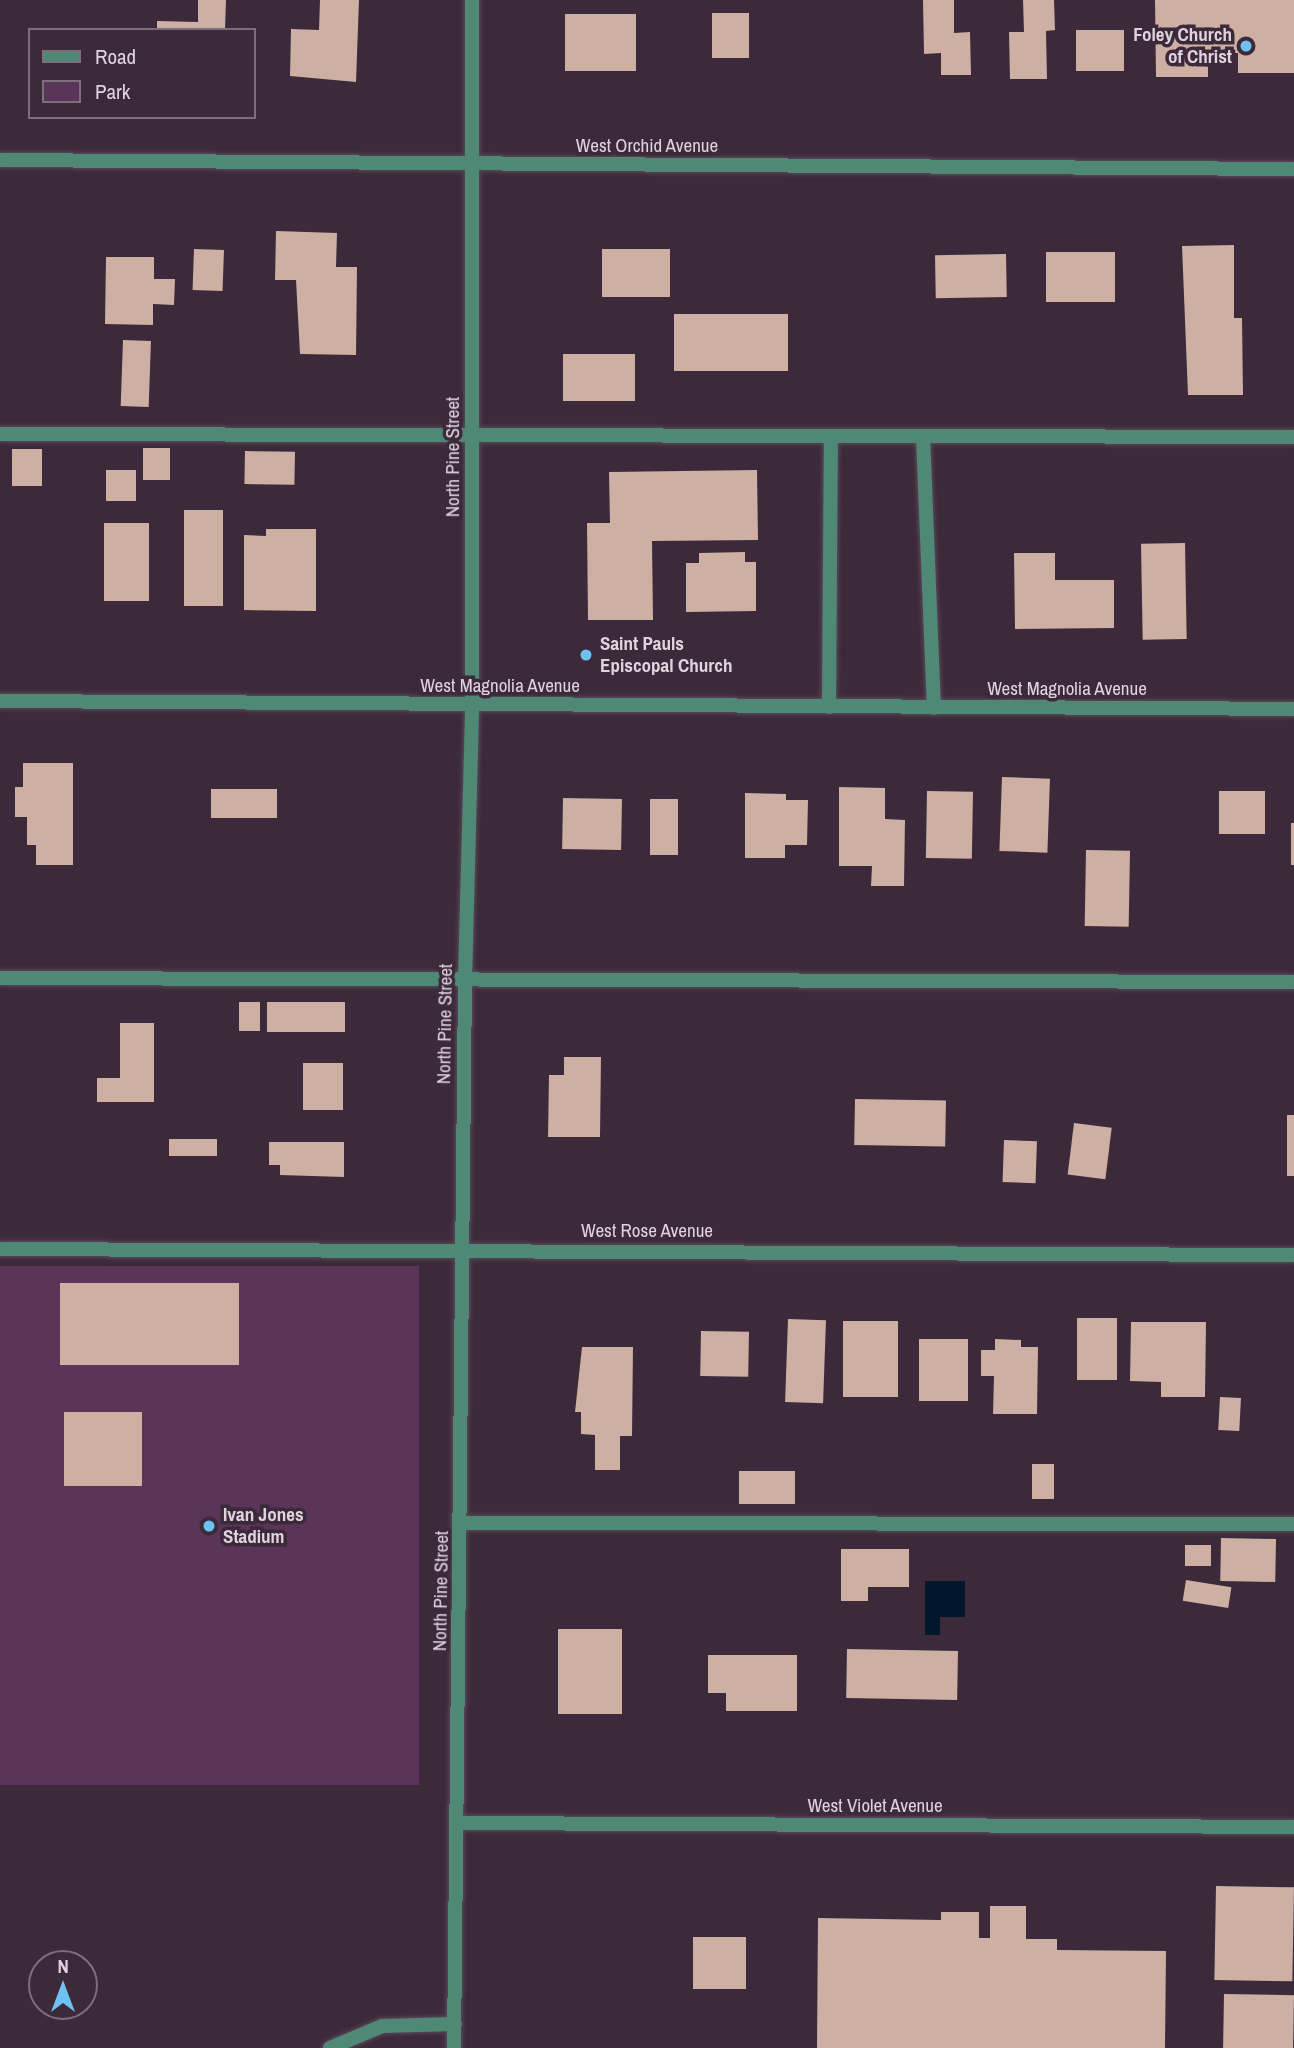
<!DOCTYPE html>
<html>
<head>
<meta charset="utf-8">
<style>
	body { margin:0 }
	#map { position:relative; width:1294px; height:2048px; overflow:hidden; background:#3c2a3b; font-family:"Archivo Narrow",sans-serif }
	div>[style] { position:absolute }
	.green>* { inset:0; background:#5a3459; transform-origin:0 0 }
	.water>* { inset:0; background:#01172e }
	.building>* { inset:0; background:#cdafa4; transform-origin:0 0 }
	.roads { filter:drop-shadow(0 0 2px #594858) drop-shadow(0 0 2px #594858) }
	.lane>* { height:14px; margin:-7px; padding:0 7px; transform-origin:7px; border-radius:7px; background:#4f8976 }
	.street>* { height:14px; margin:-7px; padding:0 7px; transform-origin:7px; border-radius:7px; background:#4f8976 }
	.dots>* { width:19px; height:19px; translate:-50% -50%; box-sizing:border-box; border:4px solid #3c2a3b; border-radius:50% }
	span { translate:-50% -50%; white-space:nowrap; text-align:center; line-height:1.15; -webkit-text-stroke:7px #3c2a3b; paint-order:stroke }
	.poi-label { font-size:19px; color:#dfd3de; font-weight:700 }
	.right { translate:-100% -50%; text-align:right }
	.left { translate:0 -50%; text-align:left }
	.street-label { font-size:19px; color:#dfd3de }
	.legend { position:absolute; left:28px; top:28px; width:228px; height:91px; box-sizing:border-box; background:#3c2a3b; border:2px solid #7d6e7c; margin:0; padding:9px 12px; list-style:none; font-size:21px; color:#dfd3de }
	.legend li { display:flex; align-items:center; gap:14px; height:35px }
	.legend b { width:35px; border:2px solid #7d6e7c }
	.north { position:absolute; left:28px; top:1950px; width:70px; height:70px; box-sizing:border-box; background:#3c2a3b; border:2px solid #7d6e7c; border-radius:50%; rotate:0deg; font-size:19px; font-weight:700; line-height:28px; text-align:center; color:#dfd3de }
	.north::after { content:''; display:block; margin:auto; width:24px; height:32px; background:#6ec2f3; clip-path:polygon(50% 0,100% 100%,50% 72%,0 100%) }
</style>
</head>
<body>
<div id="map">
	<div class="green">
		<div style="left:0;top:1266px;width:419px;height:519px"></div>
	</div>
	<div class="water">
		<div style="clip-path:polygon(925px 1581px,965px 1581px,965px 1617px,940px 1617px,940px 1635px,925px 1635px)"></div>
	</div>
	<div class="building">
		<div style="clip-path:polygon(198px 0,226px 0,225px 30px,157px 30px,157px 21px,198px 22px)"></div>
		<div style="clip-path:polygon(320px 0,359px 0,356px 82px,290px 76px,291px 29px,319px 30px)"></div>
		<div style="clip-path:polygon(923px 0,954px 0,954px 33px,970px 32px,971px 75px,941px 75px,941px 53px,924px 54px)"></div>
		<div style="clip-path:polygon(1023px 0,1054px 0,1055px 30px,1046px 31px,1047px 79px,1010px 79px,1009px 32px,1024px 32px)"></div>
		<div style="clip-path:polygon(1155px 0,1294px 0,1294px 73px,1238px 73px,1238px 53px,1208px 53px,1208px 77px,1156px 77px)"></div>
		<div style="left:749px;top:13px;width:45px;height:37px;rotate:90deg"></div>
		<div style="left:636px;top:14px;width:57px;height:71px;rotate:90deg"></div>
		<div style="left:1076px;top:30px;width:48px;height:41px"></div>
		<div style="clip-path:polygon(276px 231px,337px 233px,336px 267px,357px 267px,356px 355px,300px 354px,296px 280px,275px 280px)"></div>
		<div style="clip-path:polygon(1234px 245px,1234px 318px,1242px 318px,1243px 395px,1188px 395px,1182px 246px)"></div>
		<div style="left:194px;top:249px;width:30px;height:41px;rotate:2deg"></div>
		<div style="left:670px;top:249px;width:48px;height:68px;rotate:90deg"></div>
		<div style="left:1046px;top:252px;width:69px;height:50px"></div>
		<div style="left:1006px;top:254px;width:43px;height:71px;rotate:89deg"></div>
		<div style="clip-path:polygon(106px 257px,154px 257px,154px 279px,175px 279px,174px 305px,153px 304px,153px 325px,105px 324px)"></div>
		<div style="left:788px;top:314px;width:57px;height:114px;rotate:90deg"></div>
		<div style="left:123px;top:340px;width:28px;height:66px;rotate:2deg"></div>
		<div style="left:635px;top:354px;width:47px;height:72px;rotate:90deg"></div>
		<div style="left:143px;top:448px;width:27px;height:32px"></div>
		<div style="left:42px;top:449px;width:37px;height:30px;rotate:90deg"></div>
		<div style="left:245px;top:451px;width:50px;height:33px;rotate:1deg"></div>
		<div style="left:106px;top:470px;width:30px;height:31px"></div>
		<div style="clip-path:polygon(757px 470px,758px 540px,652px 541px,653px 620px,588px 620px,587px 523px,610px 523px,609px 472px)"></div>
		<div style="left:184px;top:510px;width:39px;height:96px"></div>
		<div style="left:104px;top:523px;width:45px;height:78px"></div>
		<div style="clip-path:polygon(266px 529px,316px 529px,316px 611px,244px 610px,244px 535px,266px 536px)"></div>
		<div style="left:1185px;top:543px;width:96px;height:44px;rotate:89deg"></div>
		<div style="clip-path:polygon(745px 552px,745px 562px,756px 562px,756px 611px,686px 612px,686px 563px,699px 563px,699px 553px)"></div>
		<div style="clip-path:polygon(1014px 553px,1055px 553px,1055px 580px,1114px 580px,1114px 628px,1015px 629px)"></div>
		<div style="clip-path:polygon(23px 763px,73px 763px,73px 865px,36px 865px,36px 845px,27px 845px,27px 817px,15px 817px,15px 787px,23px 787px)"></div>
		<div style="left:1002px;top:777px;width:48px;height:74px;rotate:2deg"></div>
		<div style="clip-path:polygon(839px 787px,885px 788px,885px 819px,905px 820px,904px 886px,871px 886px,872px 866px,839px 866px)"></div>
		<div style="left:211px;top:789px;width:66px;height:29px"></div>
		<div style="left:927px;top:791px;width:46px;height:67px;rotate:1deg"></div>
		<div style="left:1219px;top:791px;width:46px;height:43px"></div>
		<div style="clip-path:polygon(745px 793px,786px 794px,786px 800px,808px 800px,807px 845px,785px 845px,785px 858px,745px 858px)"></div>
		<div style="left:563px;top:798px;width:59px;height:51px;rotate:1deg"></div>
		<div style="left:650px;top:799px;width:28px;height:56px"></div>
		<div style="left:1291px;top:823px;width:3px;height:42px"></div>
		<div style="left:1086px;top:850px;width:44px;height:76px;rotate:1deg"></div>
		<div style="left:239px;top:1002px;width:21px;height:29px"></div>
		<div style="left:267px;top:1002px;width:78px;height:30px"></div>
		<div style="clip-path:polygon(120px 1023px,154px 1023px,154px 1102px,97px 1102px,97px 1078px,120px 1078px)"></div>
		<div style="clip-path:polygon(564px 1057px,601px 1057px,600px 1137px,548px 1137px,549px 1075px,564px 1075px)"></div>
		<div style="left:303px;top:1063px;width:40px;height:47px"></div>
		<div style="left:855px;top:1099px;width:91px;height:46px;rotate:1deg"></div>
		<div style="left:1287px;top:1115px;width:7px;height:61px"></div>
		<div style="left:1074px;top:1123px;width:38px;height:52px;rotate:7deg"></div>
		<div style="left:169px;top:1139px;width:48px;height:17px"></div>
		<div style="left:1004px;top:1140px;width:33px;height:42px;rotate:2deg"></div>
		<div style="clip-path:polygon(269px 1142px,344px 1142px,344px 1177px,280px 1175px,280px 1165px,269px 1165px)"></div>
		<div style="left:239px;top:1283px;width:82px;height:179px;rotate:90deg"></div>
		<div style="left:1077px;top:1318px;width:40px;height:62px"></div>
		<div style="left:788px;top:1319px;width:38px;height:83px;rotate:2deg"></div>
		<div style="left:843px;top:1321px;width:55px;height:76px"></div>
		<div style="clip-path:polygon(1131px 1322px,1206px 1322px,1205px 1397px,1161px 1397px,1161px 1382px,1130px 1381px)"></div>
		<div style="left:701px;top:1331px;width:48px;height:45px;rotate:1deg"></div>
		<div style="left:919px;top:1339px;width:49px;height:62px"></div>
		<div style="clip-path:polygon(995px 1339px,1021px 1340px,1021px 1347px,1038px 1347px,1037px 1414px,993px 1414px,994px 1376px,981px 1376px,981px 1350px,995px 1350px)"></div>
		<div style="clip-path:polygon(582px 1347px,633px 1347px,632px 1436px,620px 1436px,620px 1470px,595px 1470px,595px 1435px,581px 1434px,581px 1412px,575px 1412px)"></div>
		<div style="left:1220px;top:1397px;width:21px;height:33px;rotate:3deg"></div>
		<div style="left:64px;top:1412px;width:78px;height:74px"></div>
		<div style="left:1032px;top:1464px;width:22px;height:35px"></div>
		<div style="left:739px;top:1471px;width:56px;height:33px"></div>
		<div style="left:1221px;top:1538px;width:55px;height:43px;rotate:1deg"></div>
		<div style="left:1185px;top:1545px;width:26px;height:21px"></div>
		<div style="clip-path:polygon(841px 1549px,909px 1549px,909px 1587px,868px 1587px,868px 1601px,841px 1601px)"></div>
		<div style="left:1186px;top:1580px;width:46px;height:21px;rotate:9deg"></div>
		<div style="left:558px;top:1629px;width:64px;height:85px"></div>
		<div style="left:847px;top:1649px;width:111px;height:49px;rotate:1deg"></div>
		<div style="clip-path:polygon(708px 1655px,797px 1655px,797px 1711px,726px 1711px,726px 1693px,708px 1693px)"></div>
		<div style="left:1216px;top:1886px;width:78px;height:94px;rotate:1deg"></div>
		<div style="clip-path:polygon(990px 1906px,1026px 1906px,1026px 1939px,1057px 1939px,1057px 1950px,1166px 1951px,1165px 2048px,817px 2048px,818px 1918px,941px 1920px,941px 1912px,979px 1912px,979px 1938px,990px 1938px)"></div>
		<div style="left:693px;top:1937px;width:53px;height:52px"></div>
		<div style="left:1224px;top:1994px;width:70px;height:54px;rotate:1deg"></div>
	</div>
	<div class="roads">
		<div class="lane">
			<div style="left:0;top:434px;width:1294px;rotate:0.13deg"></div>
			<div style="left:923px;top:436px;width:272px;rotate:87.7deg"></div>
			<div style="left:829px;top:707px;width:271px;rotate:-89.6deg"></div>
			<div style="left:0;top:978px;width:1294px;rotate:0.18deg"></div>
			<div style="left:462px;top:1523px;width:832px;rotate:0.07deg"></div>
			<div style="left:330px;top:2048px;width:56px;rotate:-22.9deg"></div>
			<div style="left:382px;top:2026px;width:73px;rotate:-1.6deg"></div>
		</div>
		<div class="street">
			<div style="left:0;top:160px;width:1294px;rotate:0.4deg"></div>
			<div style="left:0;top:701px;width:1294px;rotate:0.35deg"></div>
			<div style="left:0;top:1249px;width:1294px;rotate:0.27deg"></div>
			<div style="left:456px;top:1823px;width:838px;rotate:0.27deg"></div>
			<div style="left:454px;top:2048px;width:1068px;rotate:-89.41deg"></div>
			<div style="left:465px;top:980px;width:274px;rotate:-88.5deg"></div>
			<div style="left:472px;top:706px;width:706px;rotate:-90deg"></div>
		</div>
	</div>
	<div class="dots">
		<div style="left:1246px;top:46px;background:#6ec2f3"></div>
		<div style="left:586px;top:655px;background:#6ec2f3"></div>
		<div style="left:209px;top:1526px;background:#6ec2f3"></div>
	</div>
	<div class="poi-label">
		<span class="right" style="left:1232px;top:46px">Foley Church<br>of Christ</span>
		<span class="left" style="left:600px;top:655px">Saint Pauls<br>Episcopal Church</span>
		<span class="left" style="left:223px;top:1526px">Ivan Jones<br>Stadium</span>
	</div>
	<div class="street-label">
		<span style="left:647px;top:146px">West Orchid Avenue</span>
		<span style="left:453px;top:457px;rotate:-90deg">North Pine Street</span>
		<span style="left:500px;top:686px">West Magnolia Avenue</span>
		<span style="left:1067px;top:689px">West Magnolia Avenue</span>
		<span style="left:445px;top:1024px;rotate:-89deg">North Pine Street</span>
		<span style="left:647px;top:1231px">West Rose Avenue</span>
		<span style="left:441px;top:1591px;rotate:-89deg">North Pine Street</span>
		<span style="left:875px;top:1806px">West Violet Avenue</span>
	</div>
	<ul class="legend">
	<li><b style="height:9px;background:#4f8976"></b>Road</li>
	<li><b style="height:19px;background:#5a3459"></b>Park</li>
	</ul>
	<div class="north">N</div>
</div>
</body>
</html>
